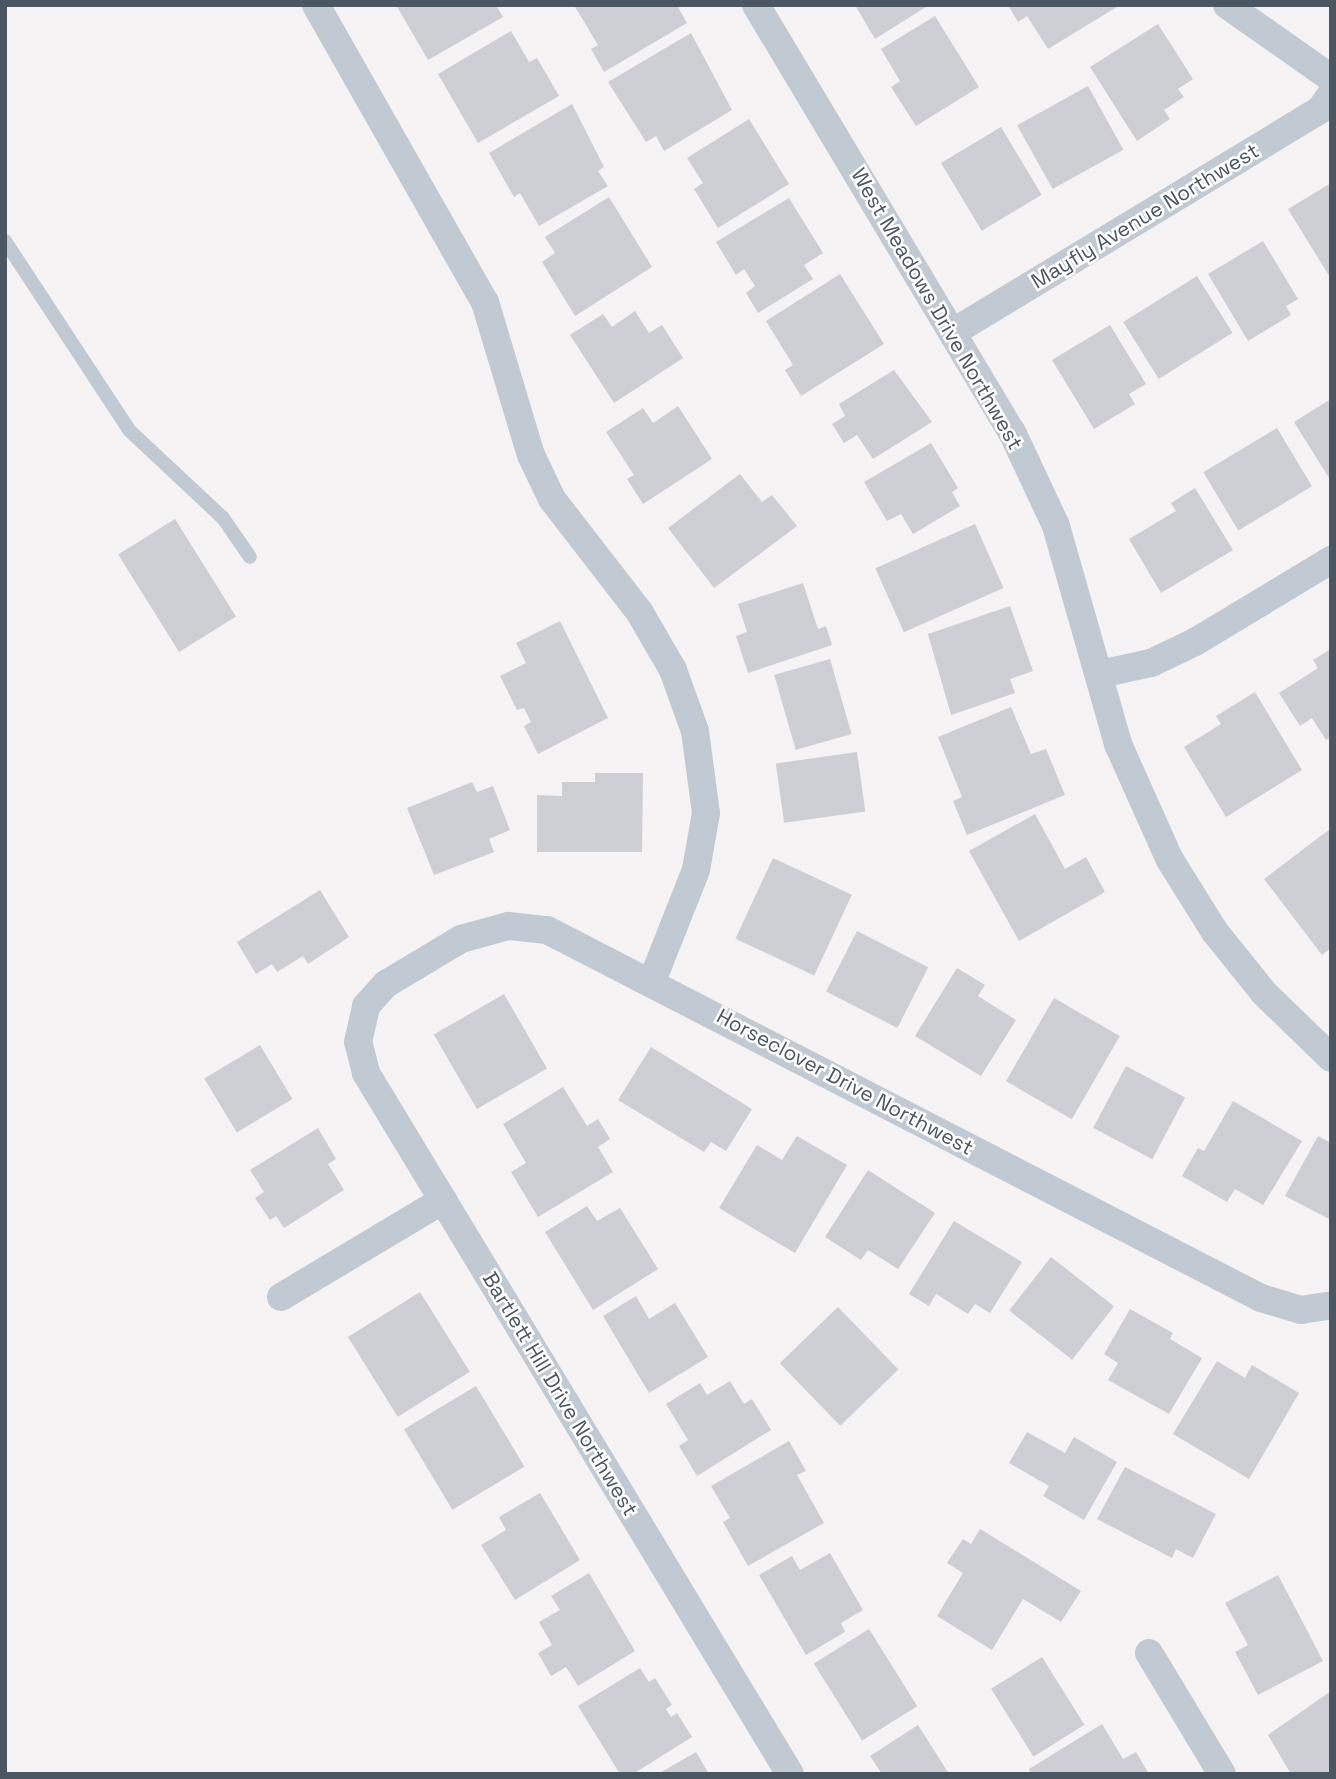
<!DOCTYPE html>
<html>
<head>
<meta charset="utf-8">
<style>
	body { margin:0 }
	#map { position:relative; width:1336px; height:1779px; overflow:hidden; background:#f5f3f3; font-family:"Space Grotesk",sans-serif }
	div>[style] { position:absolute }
	.building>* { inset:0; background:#cdcfd5; transform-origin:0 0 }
	.lane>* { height:14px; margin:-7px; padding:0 7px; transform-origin:7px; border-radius:7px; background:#c1cad2 }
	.street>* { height:28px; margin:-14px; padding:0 14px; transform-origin:14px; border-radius:14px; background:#c1cad2 }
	span { translate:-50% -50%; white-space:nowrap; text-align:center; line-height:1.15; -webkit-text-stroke:5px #fff; paint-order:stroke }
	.street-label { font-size:21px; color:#4a5661 }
	.frame { position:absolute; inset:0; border:7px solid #4a5661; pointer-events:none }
</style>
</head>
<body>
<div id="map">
	<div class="building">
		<div style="clip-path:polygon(396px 5px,496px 5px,503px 17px,428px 60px)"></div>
		<div style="clip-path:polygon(574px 5px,677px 5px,687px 23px,604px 72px,591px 49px,598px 45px)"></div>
		<div style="clip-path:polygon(855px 5px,929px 5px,875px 39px)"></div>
		<div style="clip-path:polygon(1008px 5px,1120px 5px,1048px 49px,1027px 16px,1018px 22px)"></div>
		<div style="clip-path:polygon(935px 16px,979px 87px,916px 126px,891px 87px,900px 81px,881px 49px)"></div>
		<div style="clip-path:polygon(1158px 24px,1193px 79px,1178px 89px,1184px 97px,1164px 110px,1170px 119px,1137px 141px,1090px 67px)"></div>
		<div style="clip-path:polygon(511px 31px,529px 62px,537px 58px,559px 96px,478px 143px,438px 74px)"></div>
		<div style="clip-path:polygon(691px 33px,732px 110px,664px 151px,656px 136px,646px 142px,608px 82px)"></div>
		<div style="left:1088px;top:86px;width:73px;height:81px;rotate:61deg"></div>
		<div style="clip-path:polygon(572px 104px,604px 167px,598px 171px,608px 186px,539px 226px,520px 193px,514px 197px,489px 153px)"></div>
		<div style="clip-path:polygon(749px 119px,789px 184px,718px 228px,694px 189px,703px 183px,687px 158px)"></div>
		<div style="left:1001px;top:127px;width:79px;height:70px;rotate:59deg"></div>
		<div style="clip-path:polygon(1331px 183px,1331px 279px,1288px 209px)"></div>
		<div style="clip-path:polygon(609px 197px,652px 267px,575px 316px,542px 262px,555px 253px,545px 237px)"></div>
		<div style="clip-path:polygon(789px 198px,823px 253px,804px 265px,813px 279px,758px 313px,746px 293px,755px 286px,744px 269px,736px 275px,716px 242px)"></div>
		<div style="clip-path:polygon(1263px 241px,1298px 299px,1286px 306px,1291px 315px,1248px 341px,1208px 274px)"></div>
		<div style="clip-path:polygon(840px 274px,884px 344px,801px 396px,785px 370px,793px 365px,766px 321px)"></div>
		<div style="left:1197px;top:276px;width:67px;height:87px;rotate:58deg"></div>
		<div style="clip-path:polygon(635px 311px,649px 333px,662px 325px,683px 358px,614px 403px,570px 335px,603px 314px,612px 327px)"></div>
		<div style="clip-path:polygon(1110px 325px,1146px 384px,1129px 394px,1135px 404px,1094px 429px,1052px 360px)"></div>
		<div style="clip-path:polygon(894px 370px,932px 422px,873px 459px,857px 435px,844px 443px,832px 424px,845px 416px,839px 404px)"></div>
		<div style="clip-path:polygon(1331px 399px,1331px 477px,1329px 478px,1294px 422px)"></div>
		<div style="clip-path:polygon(678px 406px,712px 459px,643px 504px,627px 479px,634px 475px,606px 432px,643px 408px,653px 423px)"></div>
		<div style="left:1277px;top:428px;width:68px;height:86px;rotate:59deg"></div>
		<div style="clip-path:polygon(931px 443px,958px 488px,952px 492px,960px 506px,913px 534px,901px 514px,887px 521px,864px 482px)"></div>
		<div style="clip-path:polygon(740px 474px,762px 502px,772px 495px,797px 526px,714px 588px,668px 528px)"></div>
		<div style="clip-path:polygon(1195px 488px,1233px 550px,1161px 593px,1129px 539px,1176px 511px,1171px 503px)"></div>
		<div style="left:175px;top:519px;width:115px;height:67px;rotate:58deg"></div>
		<div style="left:975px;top:524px;width:70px;height:109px;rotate:66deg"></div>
		<div style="clip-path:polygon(803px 583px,818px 629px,826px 626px,832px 645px,748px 673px,736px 636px,747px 632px,738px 604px)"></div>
		<div style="clip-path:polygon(1010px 606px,1033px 671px,1010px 679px,1015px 693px,951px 715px,928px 634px)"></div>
		<div style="clip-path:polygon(560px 621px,608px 718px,538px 754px,524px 726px,531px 722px,524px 708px,517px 710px,500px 676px,526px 663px,516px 643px)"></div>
		<div style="clip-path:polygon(1331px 649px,1331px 737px,1326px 740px,1312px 718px,1300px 726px,1279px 693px,1318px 668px,1313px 660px)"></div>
		<div style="left:830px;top:659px;width:78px;height:58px;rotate:74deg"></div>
		<div style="clip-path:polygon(1255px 692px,1302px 770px,1226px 817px,1184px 747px,1221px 724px,1216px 716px)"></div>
		<div style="clip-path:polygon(1011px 707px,1031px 754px,1046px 749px,1065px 795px,967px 835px,953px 801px,962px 797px,938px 737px)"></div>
		<div style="left:857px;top:752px;width:60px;height:82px;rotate:82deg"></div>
		<div style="clip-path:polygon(595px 773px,643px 773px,642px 852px,537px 852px,537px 795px,562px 796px,562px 782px,595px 782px)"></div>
		<div style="clip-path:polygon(472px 782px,477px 792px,493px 786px,510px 830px,489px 839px,494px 852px,434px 875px,407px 808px)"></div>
		<div style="clip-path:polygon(1035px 814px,1065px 869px,1086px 857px,1105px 892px,1019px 941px,969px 851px)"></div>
		<div style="clip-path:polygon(1330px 829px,1331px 948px,1322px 955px,1264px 879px)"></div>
		<div style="left:773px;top:858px;width:87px;height:89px;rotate:25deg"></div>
		<div style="clip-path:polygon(320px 890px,349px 937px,308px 964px,303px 956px,277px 972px,272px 964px,256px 974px,237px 942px)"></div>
		<div style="left:857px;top:931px;width:80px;height:68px;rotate:27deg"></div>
		<div style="clip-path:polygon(957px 968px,985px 985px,978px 996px,1016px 1020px,981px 1076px,915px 1036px)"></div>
		<div style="left:504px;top:994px;width:86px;height:81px;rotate:60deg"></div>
		<div style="left:1054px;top:998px;width:76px;height:96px;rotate:30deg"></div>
		<div style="left:260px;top:1045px;width:63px;height:65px;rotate:59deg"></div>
		<div style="clip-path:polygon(651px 1047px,752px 1109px,726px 1151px,711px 1142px,704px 1152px,618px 1100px)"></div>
		<div style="left:1126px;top:1066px;width:67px;height:70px;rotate:28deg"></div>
		<div style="clip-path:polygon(563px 1087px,587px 1126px,598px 1119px,610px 1139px,598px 1147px,613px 1172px,538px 1217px,511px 1172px,526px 1163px,503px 1124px)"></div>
		<div style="clip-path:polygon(1233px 1101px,1302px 1141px,1263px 1205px,1235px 1189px,1227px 1202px,1182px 1176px,1198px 1148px,1204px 1151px)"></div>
		<div style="clip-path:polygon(318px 1128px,336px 1159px,328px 1164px,344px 1190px,284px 1228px,276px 1216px,270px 1220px,255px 1198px,264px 1192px,250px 1170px)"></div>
		<div style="clip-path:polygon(797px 1136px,847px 1165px,795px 1253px,719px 1208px,757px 1145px,782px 1160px)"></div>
		<div style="clip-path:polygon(1318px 1136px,1331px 1143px,1331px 1220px,1285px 1196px)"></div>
		<div style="clip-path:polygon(868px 1170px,935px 1213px,898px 1269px,868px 1250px,861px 1260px,825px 1237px)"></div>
		<div style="clip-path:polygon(587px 1206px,597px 1221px,620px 1208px,658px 1269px,593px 1310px,545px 1232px)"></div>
		<div style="clip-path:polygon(954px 1221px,1022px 1262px,990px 1313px,975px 1304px,968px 1314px,936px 1294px,929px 1306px,909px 1294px)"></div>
		<div style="left:1051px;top:1257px;width:80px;height:68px;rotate:38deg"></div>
		<div style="left:420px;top:1292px;width:94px;height:85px;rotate:58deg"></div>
		<div style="clip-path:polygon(636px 1296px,649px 1319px,675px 1303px,708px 1357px,649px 1393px,603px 1316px)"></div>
		<div style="left:838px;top:1307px;width:87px;height:81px;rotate:46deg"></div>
		<div style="clip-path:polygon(1130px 1309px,1173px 1333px,1170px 1339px,1202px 1358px,1169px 1414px,1108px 1380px,1118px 1363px,1104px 1354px)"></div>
		<div style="clip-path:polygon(1217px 1361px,1245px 1378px,1252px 1365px,1299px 1393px,1249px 1479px,1173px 1434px)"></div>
		<div style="clip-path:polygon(730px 1381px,744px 1404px,752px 1399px,771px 1430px,697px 1476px,679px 1446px,688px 1440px,666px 1404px,700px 1383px,707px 1395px)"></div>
		<div style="left:476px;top:1386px;width:94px;height:84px;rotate:59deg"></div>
		<div style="clip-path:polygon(1027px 1432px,1065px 1453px,1074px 1437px,1117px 1462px,1084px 1520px,1043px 1496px,1049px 1486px,1009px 1463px)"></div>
		<div style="clip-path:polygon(789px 1441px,806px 1471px,797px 1475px,824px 1523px,748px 1566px,723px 1522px,730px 1518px,711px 1486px)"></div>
		<div style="clip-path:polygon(1125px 1467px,1216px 1514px,1193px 1558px,1176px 1549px,1172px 1558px,1097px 1519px)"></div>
		<div style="clip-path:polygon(540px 1493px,580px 1560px,515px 1600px,481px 1545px,506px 1530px,499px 1517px)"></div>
		<div style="clip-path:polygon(980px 1529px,1081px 1591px,1061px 1622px,1023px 1599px,992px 1650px,937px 1616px,963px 1573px,947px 1563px,963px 1539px,971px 1544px)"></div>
		<div style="clip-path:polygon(830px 1553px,863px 1610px,841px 1623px,845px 1632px,806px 1655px,759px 1575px,792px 1556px,800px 1570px)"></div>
		<div style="clip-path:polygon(589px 1573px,635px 1651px,578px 1686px,566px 1667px,551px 1676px,538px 1653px,552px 1645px,539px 1622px,560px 1610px,551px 1596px)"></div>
		<div style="clip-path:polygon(1278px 1575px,1323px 1661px,1258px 1695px,1235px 1652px,1248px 1645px,1225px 1603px)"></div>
		<div style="left:869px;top:1629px;width:91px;height:65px;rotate:58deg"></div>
		<div style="left:1042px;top:1657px;width:80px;height:60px;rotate:58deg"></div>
		<div style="clip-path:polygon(640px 1668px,649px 1682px,655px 1678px,672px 1705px,666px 1709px,671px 1717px,677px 1713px,692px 1737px,633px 1774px,620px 1774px,578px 1706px)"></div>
		<div style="clip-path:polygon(1331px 1691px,1331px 1774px,1291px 1774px,1268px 1735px)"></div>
		<div style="clip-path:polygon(1102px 1724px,1123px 1759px,1136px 1752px,1149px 1774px,1031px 1774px,1029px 1769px)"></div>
		<div style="clip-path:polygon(918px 1725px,949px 1774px,882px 1774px,870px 1756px)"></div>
		<div style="clip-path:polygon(696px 1752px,709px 1774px,658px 1774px)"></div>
	</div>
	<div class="lane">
		<div style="left:5px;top:241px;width:227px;rotate:56.7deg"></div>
		<div style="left:130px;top:431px;width:127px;rotate:43.1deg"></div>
		<div style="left:223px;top:518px;width:47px;rotate:55.3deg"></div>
	</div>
	<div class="street">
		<div style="left:316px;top:5px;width:342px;rotate:60.4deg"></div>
		<div style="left:485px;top:302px;width:160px;rotate:73.3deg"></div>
		<div style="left:531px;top:455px;width:49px;rotate:64.5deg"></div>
		<div style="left:552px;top:499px;width:144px;rotate:52.3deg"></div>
		<div style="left:640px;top:613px;width:66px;rotate:59.9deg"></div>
		<div style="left:673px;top:670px;width:65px;rotate:70.2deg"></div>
		<div style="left:695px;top:731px;width:83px;rotate:82.4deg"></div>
		<div style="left:706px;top:813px;width:58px;rotate:100deg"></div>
		<div style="left:696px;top:870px;width:119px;rotate:111.6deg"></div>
		<div style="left:756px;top:5px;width:498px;rotate:59.1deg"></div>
		<div style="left:1012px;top:432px;width:104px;rotate:64.9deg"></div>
		<div style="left:1056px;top:526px;width:227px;rotate:74.1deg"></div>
		<div style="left:1118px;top:744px;width:127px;rotate:65.9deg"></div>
		<div style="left:1170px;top:860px;width:85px;rotate:58deg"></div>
		<div style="left:1215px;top:932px;width:78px;rotate:51.2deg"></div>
		<div style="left:1264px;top:993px;width:93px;rotate:44.1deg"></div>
		<div style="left:1227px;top:5px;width:127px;rotate:35.1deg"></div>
		<div style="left:955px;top:331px;width:427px;rotate:-31.2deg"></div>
		<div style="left:1320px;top:110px;width:19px;rotate:-55deg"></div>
		<div style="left:1100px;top:674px;width:52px;rotate:-12.2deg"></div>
		<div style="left:1151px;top:663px;width:49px;rotate:-25.5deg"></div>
		<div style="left:1195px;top:642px;width:159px;rotate:-31.1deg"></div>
		<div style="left:281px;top:1297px;width:189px;rotate:-30.9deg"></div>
		<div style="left:1149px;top:1653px;width:141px;rotate:58.9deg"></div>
		<div style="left:790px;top:1774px;width:819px;rotate:-121.17deg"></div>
		<div style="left:366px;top:1073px;width:32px;rotate:-104deg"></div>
		<div style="left:358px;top:1042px;width:37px;rotate:-77deg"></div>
		<div style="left:366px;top:1006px;width:30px;rotate:-48deg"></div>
		<div style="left:386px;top:984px;width:87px;rotate:-31deg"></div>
		<div style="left:461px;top:939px;width:49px;rotate:-15.5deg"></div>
		<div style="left:508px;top:926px;width:39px;rotate:6deg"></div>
		<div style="left:547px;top:930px;width:803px;rotate:27.27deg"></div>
		<div style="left:1261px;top:1298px;width:42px;rotate:16.7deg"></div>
		<div style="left:1301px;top:1310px;width:30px;rotate:-9deg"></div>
	</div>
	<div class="street-label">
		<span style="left:1145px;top:216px;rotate:-31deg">Mayfly Avenue Northwest</span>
		<span style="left:937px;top:309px;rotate:60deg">West Meadows Drive Northwest</span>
		<span style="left:845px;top:1082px;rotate:28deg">Horseclover Drive Northwest</span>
		<span style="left:560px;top:1394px;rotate:59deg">Bartlett Hill Drive Northwest</span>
	</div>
	<div class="frame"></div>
</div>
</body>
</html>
